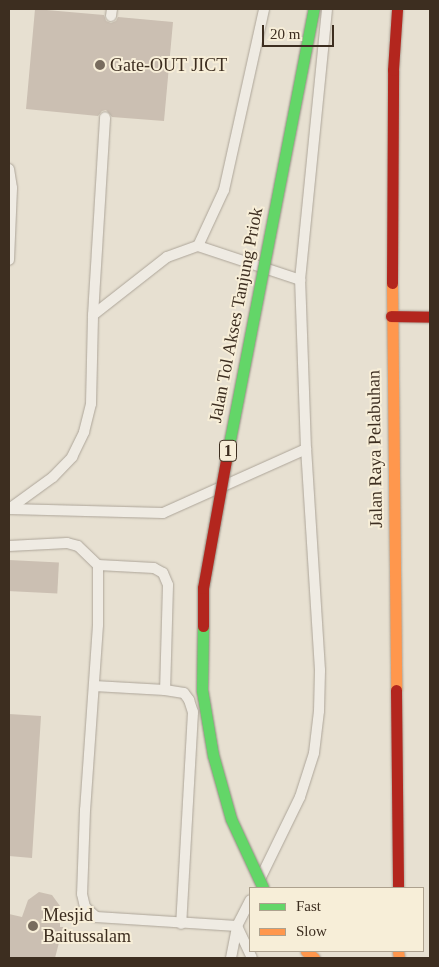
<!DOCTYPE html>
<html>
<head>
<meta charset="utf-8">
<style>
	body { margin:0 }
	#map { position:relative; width:439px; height:967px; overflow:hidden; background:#e7e0d1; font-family:"Times New Roman",serif }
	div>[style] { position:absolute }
	.building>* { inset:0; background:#cbbfb2; transform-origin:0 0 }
	.roads { filter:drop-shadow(0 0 1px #ada599) drop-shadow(0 0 1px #ada599) }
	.lane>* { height:10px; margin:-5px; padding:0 5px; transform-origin:5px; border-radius:5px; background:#efebe3 }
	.slow>* { height:11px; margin:-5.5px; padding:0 5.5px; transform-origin:5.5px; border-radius:5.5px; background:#ff974d }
	.jam>* { height:11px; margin:-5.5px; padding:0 5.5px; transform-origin:5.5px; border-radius:5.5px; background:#b3261e }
	.bridges { filter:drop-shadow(0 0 1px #928b80) drop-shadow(0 0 1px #928b80) }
	.fast-bridge>* { height:11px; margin:-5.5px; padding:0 5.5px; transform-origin:5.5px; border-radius:5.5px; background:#63d668 }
	.jam-bridge>* { height:11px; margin:-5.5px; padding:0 5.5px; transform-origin:5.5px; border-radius:5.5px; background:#b3261e }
	.dots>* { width:14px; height:14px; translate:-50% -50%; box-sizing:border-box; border:2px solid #f7eed8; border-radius:50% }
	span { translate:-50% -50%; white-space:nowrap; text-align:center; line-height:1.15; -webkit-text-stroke:4px #f7eed8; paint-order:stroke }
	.shield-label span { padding:1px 4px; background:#f7eed8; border:1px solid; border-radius:4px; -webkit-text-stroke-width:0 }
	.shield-label { font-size:16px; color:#3d2e20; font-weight:700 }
	.poi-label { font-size:18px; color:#3d2e20 }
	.left { translate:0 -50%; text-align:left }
	.street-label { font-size:18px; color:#3d2e20 }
	.frame { position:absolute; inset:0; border:10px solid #3d2e20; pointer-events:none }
	.legend { position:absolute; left:249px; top:887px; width:175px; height:65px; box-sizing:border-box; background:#f7eed8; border:1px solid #ada18e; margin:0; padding:6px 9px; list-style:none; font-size:15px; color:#3d2e20 }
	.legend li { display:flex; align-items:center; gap:10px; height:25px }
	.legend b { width:25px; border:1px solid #ada18e }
	.scale { position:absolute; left:262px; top:25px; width:72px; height:22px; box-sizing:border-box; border:2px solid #3d2e20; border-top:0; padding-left:6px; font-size:15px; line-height:18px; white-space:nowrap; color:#3d2e20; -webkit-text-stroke:4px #f7eed8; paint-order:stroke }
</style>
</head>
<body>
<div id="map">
	<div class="building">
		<div style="clip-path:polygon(35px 9px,104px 15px,106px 21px,111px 23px,116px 21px,118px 17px,173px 22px,164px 121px,112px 117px,106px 110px,102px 111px,98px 116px,26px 109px)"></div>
		<div style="left:9px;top:560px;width:50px;height:31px;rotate:3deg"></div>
		<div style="clip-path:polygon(9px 714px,41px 716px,32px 858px,9px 856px)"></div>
		<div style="clip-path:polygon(39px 892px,52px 895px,60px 906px,60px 927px,63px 927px,55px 958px,9px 958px,9px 914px,22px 917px,28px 900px)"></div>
	</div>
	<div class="roads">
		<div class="lane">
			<div style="left:111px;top:16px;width:7px;rotate:-82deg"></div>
			<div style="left:9px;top:169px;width:19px;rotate:81deg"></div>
			<div style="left:12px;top:188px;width:72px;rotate:92.4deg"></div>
			<div style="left:198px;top:246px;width:108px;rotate:18.4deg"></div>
			<div style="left:93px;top:315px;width:94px;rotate:-38.1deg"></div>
			<div style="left:167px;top:257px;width:33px;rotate:-20deg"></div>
			<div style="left:198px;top:246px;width:62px;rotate:-65.1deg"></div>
			<div style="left:224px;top:190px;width:185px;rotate:-77.5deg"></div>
			<div style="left:9px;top:509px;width:54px;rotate:-36deg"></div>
			<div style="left:53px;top:477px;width:28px;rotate:-46deg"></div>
			<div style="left:72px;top:457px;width:28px;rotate:-64deg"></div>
			<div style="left:84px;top:432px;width:29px;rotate:-76deg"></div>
			<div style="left:91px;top:404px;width:89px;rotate:-88.7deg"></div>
			<div style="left:93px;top:315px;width:198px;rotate:-86.5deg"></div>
			<div style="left:9px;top:509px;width:154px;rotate:1.5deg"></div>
			<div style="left:163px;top:513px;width:157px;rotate:-24.1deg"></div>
			<div style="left:9px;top:546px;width:58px;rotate:-3deg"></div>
			<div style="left:67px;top:543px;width:11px;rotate:15deg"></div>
			<div style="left:78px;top:546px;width:28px;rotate:44deg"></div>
			<div style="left:98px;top:565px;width:60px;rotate:90deg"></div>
			<div style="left:98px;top:625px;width:185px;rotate:94deg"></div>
			<div style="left:85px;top:810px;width:84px;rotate:92deg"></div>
			<div style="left:82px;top:894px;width:13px;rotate:77deg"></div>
			<div style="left:85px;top:907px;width:15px;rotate:42deg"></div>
			<div style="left:96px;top:917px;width:141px;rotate:3.7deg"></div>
			<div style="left:98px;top:565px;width:56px;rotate:3.1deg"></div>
			<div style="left:154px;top:568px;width:10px;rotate:29deg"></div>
			<div style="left:163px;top:573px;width:13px;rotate:67deg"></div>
			<div style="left:168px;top:585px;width:105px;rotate:91.6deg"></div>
			<div style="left:94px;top:686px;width:71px;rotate:3.2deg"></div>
			<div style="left:165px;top:690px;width:19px;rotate:9deg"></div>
			<div style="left:184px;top:693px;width:9px;rotate:54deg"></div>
			<div style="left:189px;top:700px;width:13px;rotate:72deg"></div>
			<div style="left:193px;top:712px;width:212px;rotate:93.2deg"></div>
			<div style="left:261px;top:877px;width:89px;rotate:-64deg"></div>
			<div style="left:300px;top:797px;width:46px;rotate:-72.3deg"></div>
			<div style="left:314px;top:753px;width:42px;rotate:-83.2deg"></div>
			<div style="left:319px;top:711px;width:41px;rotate:-88.6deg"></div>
			<div style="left:320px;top:670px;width:221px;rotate:-93.6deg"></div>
			<div style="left:306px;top:449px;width:169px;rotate:-92deg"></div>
			<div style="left:300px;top:280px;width:271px;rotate:-84.3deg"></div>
			<div style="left:237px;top:926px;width:35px;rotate:65deg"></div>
			<div style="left:231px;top:958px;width:33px;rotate:-79deg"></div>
			<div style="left:237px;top:926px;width:29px;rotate:-63deg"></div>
		</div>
		<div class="slow">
			<div style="left:392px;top:283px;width:407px;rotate:89.4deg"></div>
			<div style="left:306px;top:951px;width:11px;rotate:41deg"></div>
			<div style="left:398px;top:951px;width:7px;rotate:82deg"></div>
		</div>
		<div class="jam">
			<div style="left:392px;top:283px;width:213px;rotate:-89.7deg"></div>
			<div style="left:393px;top:70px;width:61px;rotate:-86.2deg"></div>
			<div style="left:391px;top:316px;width:39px;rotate:1deg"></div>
			<div style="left:396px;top:690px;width:198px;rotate:89.4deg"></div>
		</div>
	</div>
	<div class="bridges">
		<div class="fast-bridge">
			<div style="left:226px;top:460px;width:460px;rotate:-79deg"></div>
			<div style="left:203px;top:626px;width:64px;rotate:90.9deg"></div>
			<div style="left:202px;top:690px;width:66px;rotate:80.4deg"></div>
			<div style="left:213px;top:755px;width:66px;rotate:74.3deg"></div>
			<div style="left:231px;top:819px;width:76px;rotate:65.1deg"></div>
		</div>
		<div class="jam-bridge">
			<div style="left:203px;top:626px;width:38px;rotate:-90deg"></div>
			<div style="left:203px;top:588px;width:130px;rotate:-79.8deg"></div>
		</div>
	</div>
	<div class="dots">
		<div style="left:100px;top:65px;background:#786c5e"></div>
		<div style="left:33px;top:926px;background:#786c5e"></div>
	</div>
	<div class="shield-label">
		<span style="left:228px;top:451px">1</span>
	</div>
	<div class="poi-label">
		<span class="left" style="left:110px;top:65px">Gate-OUT JICT</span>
		<span class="left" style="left:43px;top:926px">Mesjid<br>Baitussalam</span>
	</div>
	<div class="street-label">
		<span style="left:236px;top:315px;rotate:-79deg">Jalan Tol Akses Tanjung Priok</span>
		<span style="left:375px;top:449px;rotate:-91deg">Jalan Raya Pelabuhan</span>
	</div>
	<div class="frame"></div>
	<ul class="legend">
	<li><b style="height:6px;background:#63d668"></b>Fast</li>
	<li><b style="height:6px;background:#ff974d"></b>Slow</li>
	</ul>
	<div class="scale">20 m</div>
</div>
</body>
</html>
